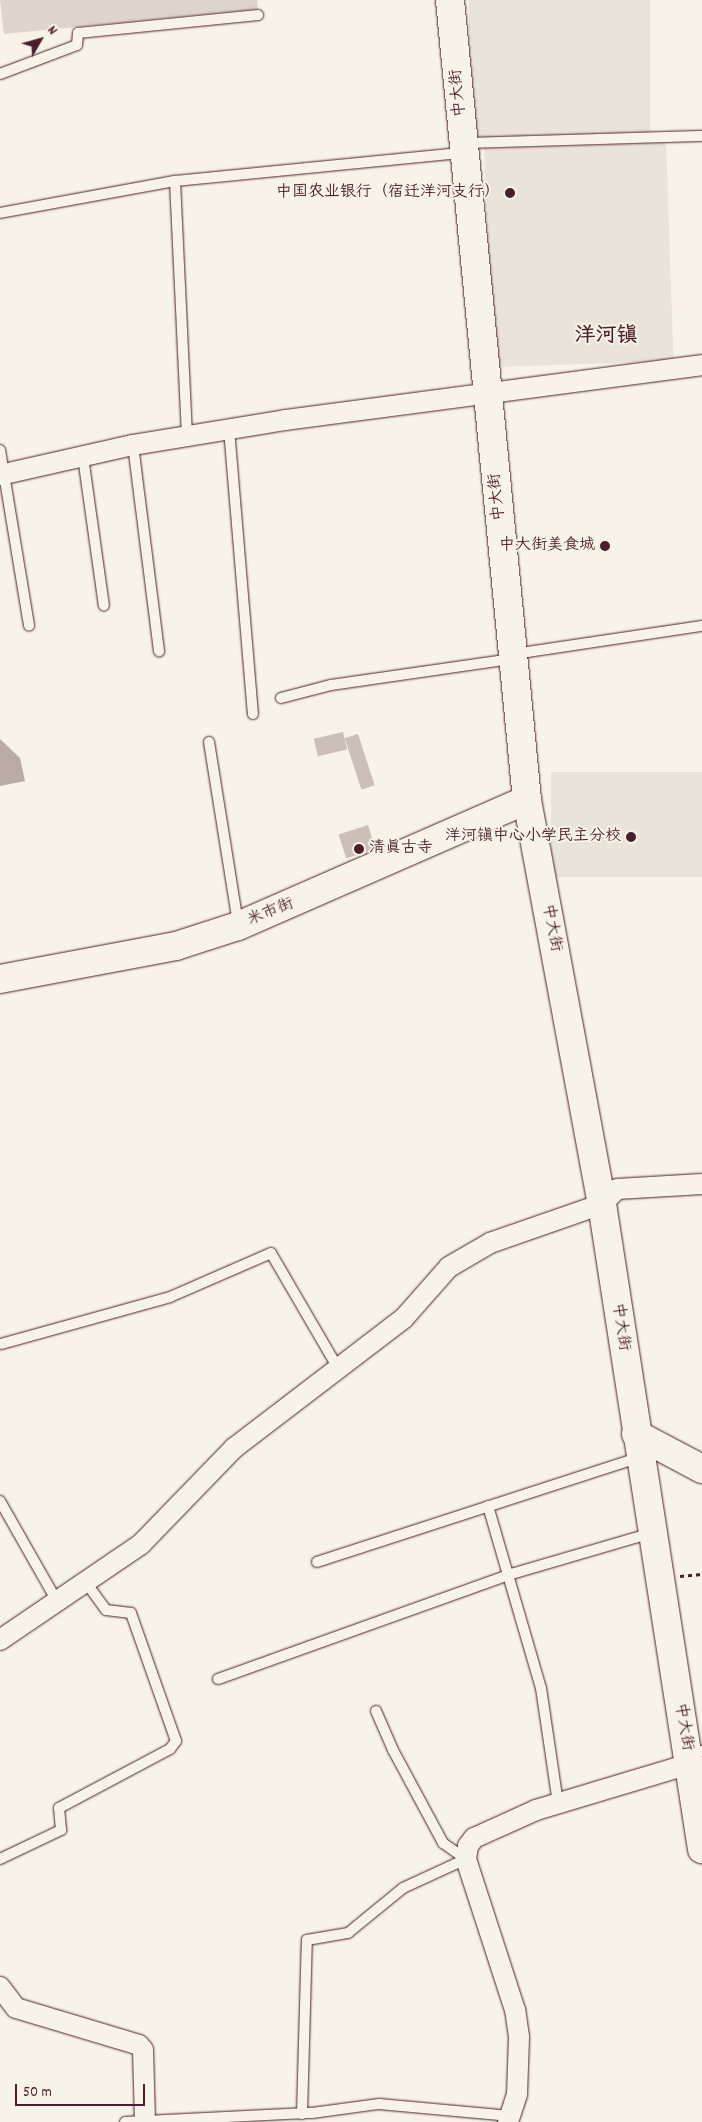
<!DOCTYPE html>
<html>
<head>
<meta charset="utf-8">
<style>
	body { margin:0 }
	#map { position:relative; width:702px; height:2122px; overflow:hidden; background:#f7f3e8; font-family:Dekko,"LXGW WenKai TC",sans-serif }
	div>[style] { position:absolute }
	.built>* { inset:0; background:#eae3da; transform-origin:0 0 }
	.green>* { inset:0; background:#ded4cc }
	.water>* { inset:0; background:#bcaaa7 }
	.building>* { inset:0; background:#ccbfb9; transform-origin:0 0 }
	.path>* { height:3px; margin-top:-1.5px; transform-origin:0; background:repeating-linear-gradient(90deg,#4a1f2b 0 4px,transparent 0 8px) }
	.roads { filter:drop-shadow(0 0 1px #4a1f2b) drop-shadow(0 0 1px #4a1f2b) }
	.lane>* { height:10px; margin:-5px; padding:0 5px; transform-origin:5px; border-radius:5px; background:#f7f3e8 }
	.street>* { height:20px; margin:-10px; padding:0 10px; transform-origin:10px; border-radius:10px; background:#f7f3e8 }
	.secondary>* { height:28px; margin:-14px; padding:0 14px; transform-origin:14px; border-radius:14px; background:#f7f3e8 }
	.dots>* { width:14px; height:14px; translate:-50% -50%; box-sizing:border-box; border:2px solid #f7f3e8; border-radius:50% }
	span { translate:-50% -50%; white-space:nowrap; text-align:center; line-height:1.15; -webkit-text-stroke:4px #f7f3e8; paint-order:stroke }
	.street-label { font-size:16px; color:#4a1f2b }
	.poi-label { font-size:16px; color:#4a1f2b }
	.right { translate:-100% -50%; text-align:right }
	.left { translate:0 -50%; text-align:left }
	.district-label { font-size:21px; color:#4a1f2b; font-weight:700 }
	.north { position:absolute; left:15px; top:15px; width:50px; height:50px; -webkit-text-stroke:4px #f7f3e8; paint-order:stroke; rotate:52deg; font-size:14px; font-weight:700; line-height:20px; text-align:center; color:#4a1f2b }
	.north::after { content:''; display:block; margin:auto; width:18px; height:22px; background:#4a1f2b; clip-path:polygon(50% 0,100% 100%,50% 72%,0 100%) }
	.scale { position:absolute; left:15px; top:2084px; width:130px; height:22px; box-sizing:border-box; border:2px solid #4a1f2b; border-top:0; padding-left:6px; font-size:15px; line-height:18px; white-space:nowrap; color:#4a1f2b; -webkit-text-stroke:4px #f7f3e8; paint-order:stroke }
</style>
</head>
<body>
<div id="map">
	<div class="built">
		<div style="left:469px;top:0;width:181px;height:137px"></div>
		<div style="left:666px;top:142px;width:219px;height:182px;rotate:88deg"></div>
		<div style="left:702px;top:772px;width:105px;height:151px;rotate:90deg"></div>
	</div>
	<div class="green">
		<div style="clip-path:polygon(0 0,257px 0,258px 9px,4px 34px)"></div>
	</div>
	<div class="water">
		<div style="clip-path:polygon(0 739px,20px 758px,25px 781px,0 786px)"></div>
	</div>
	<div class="building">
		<div style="left:343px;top:732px;width:18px;height:30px;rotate:77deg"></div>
		<div style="left:358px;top:734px;width:54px;height:14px;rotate:72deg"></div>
		<div style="left:368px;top:825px;width:25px;height:31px;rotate:72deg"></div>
	</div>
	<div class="path">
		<div style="left:680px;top:1576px;width:22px;rotate:-5deg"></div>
	</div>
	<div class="roads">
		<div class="lane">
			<div style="left:0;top:74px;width:82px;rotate:-20.6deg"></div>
			<div style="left:77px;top:45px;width:12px;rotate:-85deg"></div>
			<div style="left:78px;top:33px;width:181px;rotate:-5.7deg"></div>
			<div style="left:464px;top:143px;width:238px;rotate:-1.7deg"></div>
			<div style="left:175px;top:181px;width:255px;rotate:87.3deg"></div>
			<div style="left:0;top:213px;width:178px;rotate:-10.4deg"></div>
			<div style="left:175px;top:181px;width:289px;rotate:-5.6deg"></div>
			<div style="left:229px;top:429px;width:286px;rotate:85.2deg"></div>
			<div style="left:133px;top:445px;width:208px;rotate:82.8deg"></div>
			<div style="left:0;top:450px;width:178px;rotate:80.6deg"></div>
			<div style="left:83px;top:457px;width:150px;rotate:82deg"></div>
			<div style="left:514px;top:654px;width:190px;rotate:-8.5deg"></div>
			<div style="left:281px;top:698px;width:52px;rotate:-14.6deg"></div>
			<div style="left:331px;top:685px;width:183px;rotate:-8.2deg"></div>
			<div style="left:209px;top:742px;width:183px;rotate:80.9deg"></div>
			<div style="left:1px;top:1344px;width:175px;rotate:-15.5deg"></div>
			<div style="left:170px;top:1297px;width:110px;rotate:-23.5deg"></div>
			<div style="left:271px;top:1253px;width:133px;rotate:59.8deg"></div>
			<div style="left:0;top:1501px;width:117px;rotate:60.4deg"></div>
			<div style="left:488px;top:1506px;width:190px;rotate:73.8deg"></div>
			<div style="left:541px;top:1688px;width:116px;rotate:81.6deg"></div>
			<div style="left:317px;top:1562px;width:340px;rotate:-18deg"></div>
			<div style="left:218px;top:1679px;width:308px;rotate:-19.7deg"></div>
			<div style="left:508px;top:1575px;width:150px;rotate:-16.3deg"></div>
			<div style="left:376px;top:1711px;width:43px;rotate:66.4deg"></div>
			<div style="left:393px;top:1750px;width:106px;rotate:61.7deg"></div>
			<div style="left:443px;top:1843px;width:28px;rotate:35deg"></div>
			<div style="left:701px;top:1751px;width:1px"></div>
			<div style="left:0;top:1859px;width:68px;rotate:-25.4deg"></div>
			<div style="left:61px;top:1830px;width:22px;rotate:-95deg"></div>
			<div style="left:59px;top:1808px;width:126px;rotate:-28deg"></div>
			<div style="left:170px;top:1749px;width:10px;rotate:-53deg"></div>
			<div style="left:176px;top:1741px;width:136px;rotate:-109.4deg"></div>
			<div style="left:131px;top:1613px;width:25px;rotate:-173deg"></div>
			<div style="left:106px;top:1610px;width:32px;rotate:-126deg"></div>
			<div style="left:302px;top:2114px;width:174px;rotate:-88.4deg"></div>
			<div style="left:307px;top:1940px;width:42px;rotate:-9.7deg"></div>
			<div style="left:348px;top:1933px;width:71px;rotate:-39.3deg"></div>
			<div style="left:403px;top:1888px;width:69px;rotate:-24.7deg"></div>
			<div style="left:125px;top:2122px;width:187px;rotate:-2.8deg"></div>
			<div style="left:312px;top:2113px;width:68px;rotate:-7.7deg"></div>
			<div style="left:379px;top:2104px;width:132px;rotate:5.2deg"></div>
		</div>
		<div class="street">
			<div style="left:0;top:475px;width:136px;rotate:-12.7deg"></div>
			<div style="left:133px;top:445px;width:154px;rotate:-9.3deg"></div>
			<div style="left:285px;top:420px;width:421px;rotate:-7.5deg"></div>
			<div style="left:0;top:1640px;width:171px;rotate:-34.2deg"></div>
			<div style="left:141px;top:1544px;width:134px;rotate:-45.9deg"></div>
			<div style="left:234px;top:1448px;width:214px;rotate:-37.4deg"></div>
			<div style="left:404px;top:1318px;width:68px;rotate:-48.6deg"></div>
			<div style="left:449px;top:1267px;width:48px;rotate:-30.3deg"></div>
			<div style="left:490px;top:1243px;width:119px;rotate:-19.2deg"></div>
			<div style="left:602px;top:1204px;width:21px;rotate:-45deg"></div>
			<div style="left:617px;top:1189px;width:85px;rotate:-3.4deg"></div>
			<div style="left:0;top:1987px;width:26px;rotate:53deg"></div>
			<div style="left:16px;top:2008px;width:128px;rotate:16.7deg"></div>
			<div style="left:139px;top:2045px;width:6px;rotate:51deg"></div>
			<div style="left:143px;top:2050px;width:72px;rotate:88.4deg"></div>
			<div style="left:508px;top:2122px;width:28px;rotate:-72deg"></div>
			<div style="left:517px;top:2095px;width:58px;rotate:-88deg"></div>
			<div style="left:519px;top:2037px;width:27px;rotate:-98deg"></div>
			<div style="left:515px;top:2010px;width:159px;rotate:-108deg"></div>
			<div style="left:466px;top:1859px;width:13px;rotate:-81deg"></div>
			<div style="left:468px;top:1846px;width:10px;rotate:-53deg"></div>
			<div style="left:474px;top:1838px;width:68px;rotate:-24.3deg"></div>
			<div style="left:536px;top:1810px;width:160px;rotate:-16.7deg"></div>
		</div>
		<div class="secondary">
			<div style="left:450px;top:0;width:804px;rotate:84.5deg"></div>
			<div style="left:527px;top:800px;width:411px;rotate:79.5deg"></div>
			<div style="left:602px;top:1204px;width:653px;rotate:81.19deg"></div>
			<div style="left:0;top:979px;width:179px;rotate:-10.6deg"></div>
			<div style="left:176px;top:946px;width:65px;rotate:-17.9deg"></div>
			<div style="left:238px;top:926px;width:315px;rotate:-23.6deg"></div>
			<div style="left:636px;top:1434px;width:75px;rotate:27.9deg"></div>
		</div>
	</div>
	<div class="dots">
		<div style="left:510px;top:193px;background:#4a1f2b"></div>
		<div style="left:605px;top:546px;background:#4a1f2b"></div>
		<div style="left:631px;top:837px;background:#4a1f2b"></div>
		<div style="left:359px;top:849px;background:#4a1f2b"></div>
	</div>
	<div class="street-label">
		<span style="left:459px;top:93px;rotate:-95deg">中大街</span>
		<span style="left:498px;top:497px;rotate:-96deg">中大街</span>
		<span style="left:271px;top:913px;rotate:-22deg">米市街</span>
		<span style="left:551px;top:928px;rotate:80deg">中大街</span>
		<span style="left:620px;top:1327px;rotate:82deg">中大街</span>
		<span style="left:683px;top:1727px;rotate:81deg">中大街</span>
	</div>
	<div class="poi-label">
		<span class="right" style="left:500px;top:193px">中国农业银行（宿迁洋河支行）</span>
		<span class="right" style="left:595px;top:546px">中大街美食城</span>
		<span class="right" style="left:621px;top:837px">洋河镇中心小学民主分校</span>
		<span class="left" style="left:369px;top:849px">清真古寺</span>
	</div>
	<div class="district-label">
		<span style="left:606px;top:337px">洋河镇</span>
	</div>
	<div class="north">N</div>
	<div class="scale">50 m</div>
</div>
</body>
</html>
